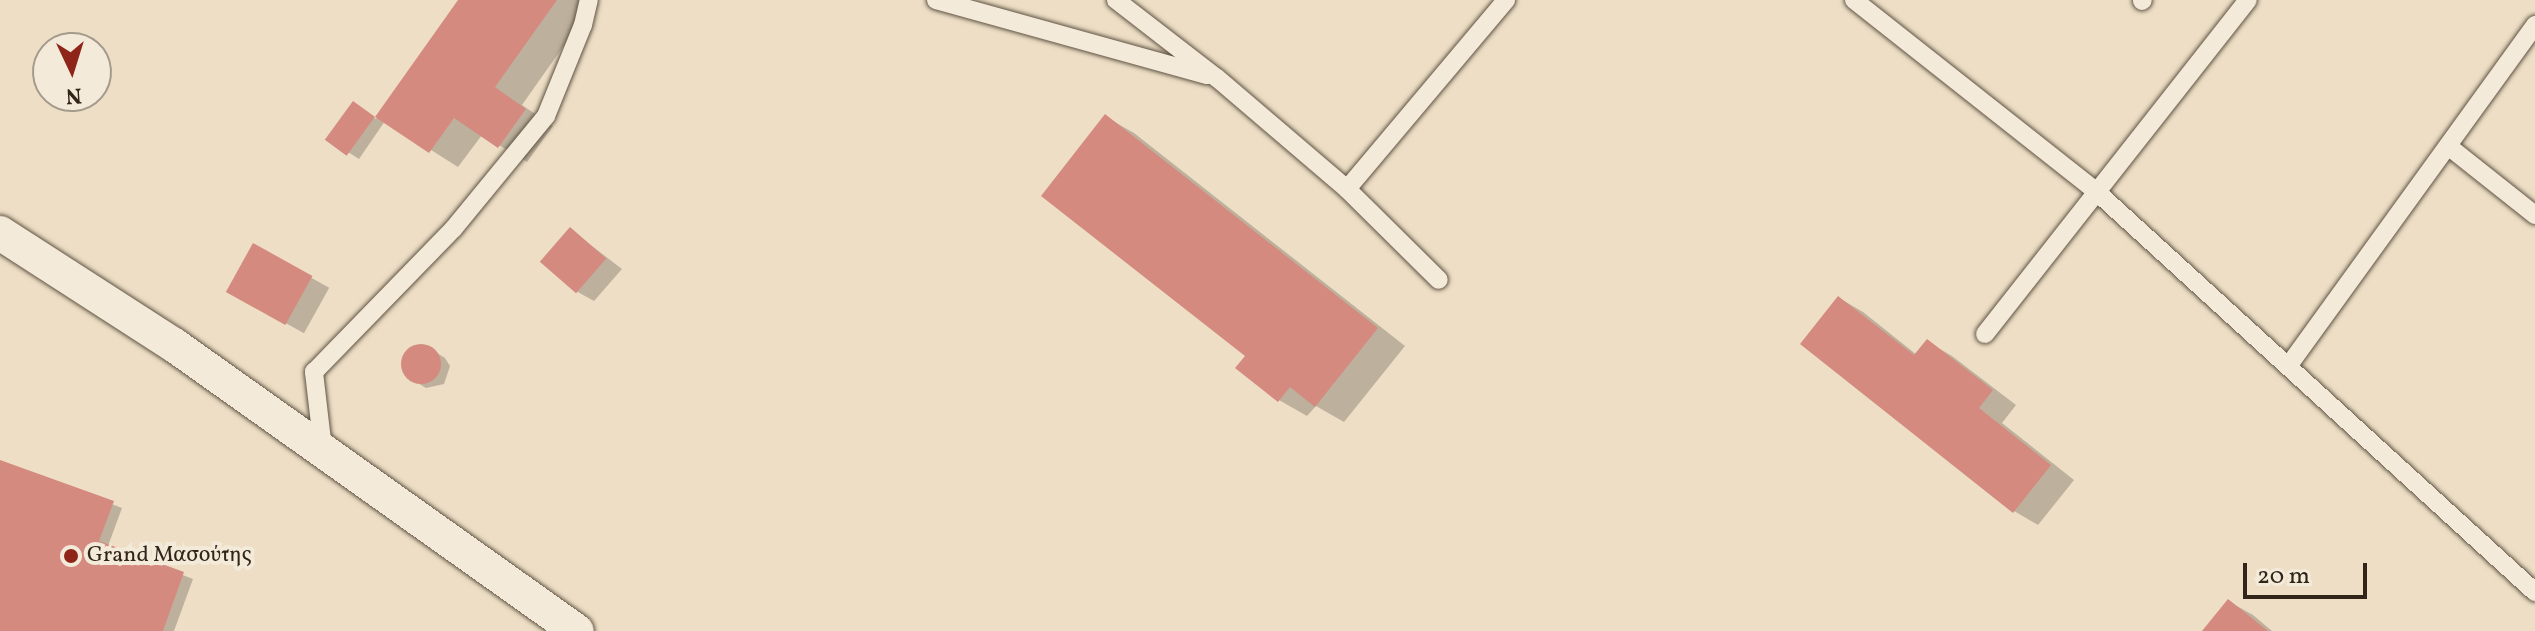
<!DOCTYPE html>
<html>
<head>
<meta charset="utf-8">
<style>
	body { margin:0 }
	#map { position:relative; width:2535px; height:631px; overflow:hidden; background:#eddec5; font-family:Vollkorn,serif }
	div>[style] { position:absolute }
	.shadow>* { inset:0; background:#0003; transform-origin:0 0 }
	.building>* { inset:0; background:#d48a7f; transform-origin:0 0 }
	.round { border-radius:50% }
	.roads { filter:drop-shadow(0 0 2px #5f5343) drop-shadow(0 0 2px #5f5343) }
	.lane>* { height:18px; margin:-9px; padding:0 9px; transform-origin:9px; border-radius:9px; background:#f3ead9 }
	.street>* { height:34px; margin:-17px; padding:0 17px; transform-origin:17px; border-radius:17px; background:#f3ead9 }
	.dots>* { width:22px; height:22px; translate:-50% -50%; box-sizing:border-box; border:4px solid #f3ead9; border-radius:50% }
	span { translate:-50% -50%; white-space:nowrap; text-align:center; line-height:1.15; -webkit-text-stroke:8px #f3ead9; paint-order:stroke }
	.poi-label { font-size:22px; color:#302518 }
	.left { translate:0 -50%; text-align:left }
	.north { position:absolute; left:32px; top:32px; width:80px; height:80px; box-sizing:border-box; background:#f3ead9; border:2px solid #a59b8c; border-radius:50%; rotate:176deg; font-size:22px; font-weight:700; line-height:32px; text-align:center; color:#302518 }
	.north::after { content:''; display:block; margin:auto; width:28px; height:36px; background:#8f2418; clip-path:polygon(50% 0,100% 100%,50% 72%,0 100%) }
	.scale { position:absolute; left:2243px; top:563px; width:124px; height:36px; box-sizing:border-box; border:4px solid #302518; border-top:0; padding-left:10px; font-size:24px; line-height:28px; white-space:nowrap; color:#302518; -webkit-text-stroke:6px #f3ead9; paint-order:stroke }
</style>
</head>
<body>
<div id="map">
	<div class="shadow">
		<div style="clip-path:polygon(461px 0,596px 0,522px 105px,553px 126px,527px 162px,482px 135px,458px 167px,385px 121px,359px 159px,329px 140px,363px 109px,376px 119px)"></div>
		<div style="clip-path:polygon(1106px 117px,1134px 133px,1405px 346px,1344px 422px,1316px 406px,1307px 416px,1279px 400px,1247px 355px)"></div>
		<div style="clip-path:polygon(571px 230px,622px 269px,594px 301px,576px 291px)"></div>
		<div style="left:254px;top:246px;width:86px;height:52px;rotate:29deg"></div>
		<div style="clip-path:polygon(1839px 298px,1863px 312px,1917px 355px,1928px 342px,1952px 356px,2016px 405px,2002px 423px,2074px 480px,2038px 525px,2014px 511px)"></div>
		<div style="clip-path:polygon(426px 346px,445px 358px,450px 366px,444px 384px,426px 388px,408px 377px,403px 369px,408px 351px)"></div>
		<div style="clip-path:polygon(0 462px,122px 508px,108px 546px,193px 579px,174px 631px,0 631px)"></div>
		<div style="clip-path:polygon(2228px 601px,2253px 615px,2272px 631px,2205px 631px)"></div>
	</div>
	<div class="building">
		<div style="clip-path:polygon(458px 0,557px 0,495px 87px,526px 109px,498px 148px,454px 118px,429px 153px,375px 117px)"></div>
		<div style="left:353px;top:101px;width:27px;height:48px;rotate:36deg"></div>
		<div style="clip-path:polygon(1105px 114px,1378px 328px,1315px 407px,1290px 387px,1278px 402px,1235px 368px,1245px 356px,1041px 196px)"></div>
		<div style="left:570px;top:227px;width:48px;height:46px;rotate:41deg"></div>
		<div style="left:253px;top:243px;width:68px;height:56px;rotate:29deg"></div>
		<div style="clip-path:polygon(1838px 296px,1914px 355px,1927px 339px,1993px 390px,1979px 408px,2051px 465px,2013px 513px,1800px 344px)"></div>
		<div class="round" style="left:401px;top:344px;width:40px;height:40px"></div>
		<div style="clip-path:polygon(0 460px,114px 501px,99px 541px,184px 572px,163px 631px,0 631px)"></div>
		<div style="clip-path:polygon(2228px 599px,2268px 631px,2202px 631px)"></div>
	</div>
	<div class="roads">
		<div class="lane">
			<div style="left:936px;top:0;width:281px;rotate:15.5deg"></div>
			<div style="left:1116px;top:0;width:128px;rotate:37.7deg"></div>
			<div style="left:1217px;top:78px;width:171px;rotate:40.5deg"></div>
			<div style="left:1347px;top:189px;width:129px;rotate:44.7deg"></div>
			<div style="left:1854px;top:0;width:311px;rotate:38.3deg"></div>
			<div style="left:2098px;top:193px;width:592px;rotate:42.4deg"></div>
			<div style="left:2142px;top:1px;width:1px;rotate:-45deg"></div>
			<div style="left:2448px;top:146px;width:111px;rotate:38.4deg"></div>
			<div style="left:1347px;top:189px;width:247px;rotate:-49.9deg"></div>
			<div style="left:1985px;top:334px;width:425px;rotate:-51.8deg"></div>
			<div style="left:2289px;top:365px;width:420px;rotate:-54.1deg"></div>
			<div style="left:323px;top:449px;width:78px;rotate:-96.7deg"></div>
			<div style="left:314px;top:372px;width:201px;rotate:-45.8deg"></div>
			<div style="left:454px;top:228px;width:145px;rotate:-50.6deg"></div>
			<div style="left:546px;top:116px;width:98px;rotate:-67.9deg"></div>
			<div style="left:583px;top:25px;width:26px;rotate:-77deg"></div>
		</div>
		<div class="street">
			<div style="left:0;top:233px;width:207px;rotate:32.8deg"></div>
			<div style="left:174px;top:345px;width:494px;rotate:35.4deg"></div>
		</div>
	</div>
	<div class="dots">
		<div style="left:71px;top:556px;background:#8f2418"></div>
	</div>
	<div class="poi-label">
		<span class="left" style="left:87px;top:556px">Grand Μασούτης</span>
	</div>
	<div class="north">N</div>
	<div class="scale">20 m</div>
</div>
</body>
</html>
